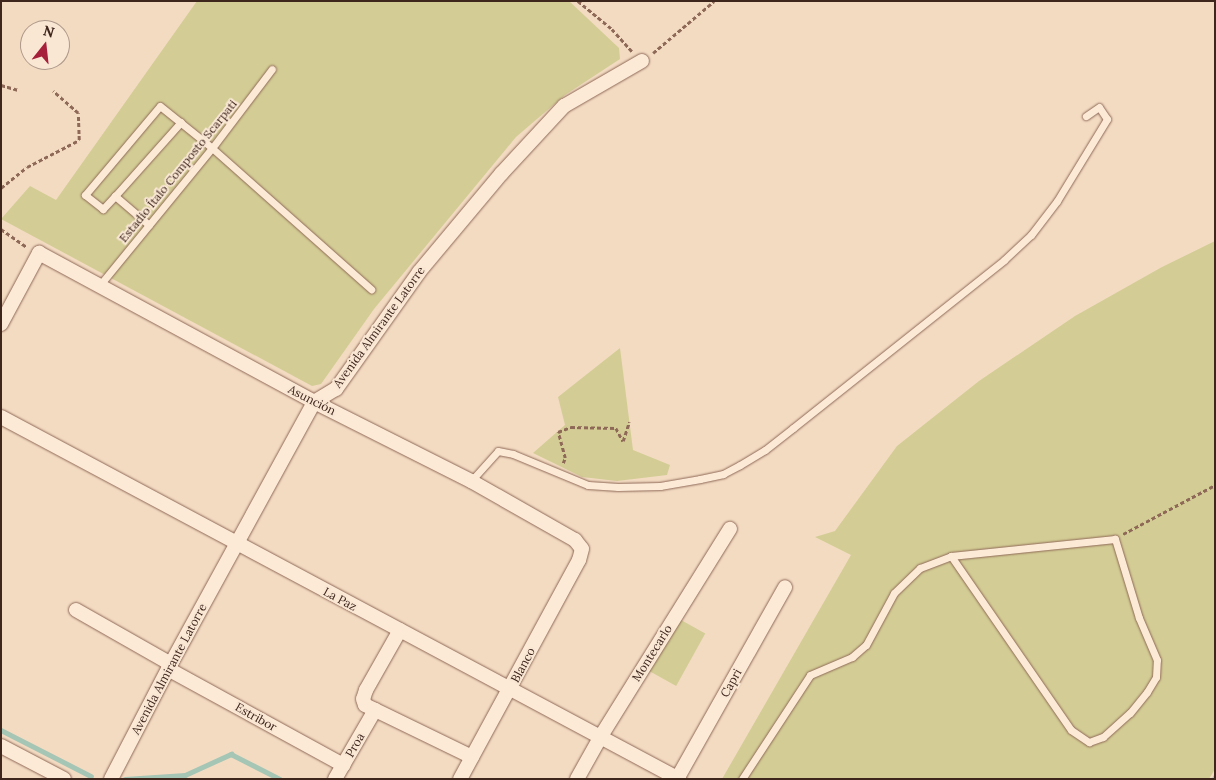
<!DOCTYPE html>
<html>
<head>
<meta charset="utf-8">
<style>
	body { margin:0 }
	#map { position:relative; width:1216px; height:780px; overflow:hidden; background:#f3dbc2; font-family:Lora,serif }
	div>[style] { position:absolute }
	.green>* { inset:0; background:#d3cd95; transform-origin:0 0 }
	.stream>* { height:4.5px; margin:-2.25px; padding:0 2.25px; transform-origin:2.25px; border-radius:2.25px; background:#a5c5b5 }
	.path>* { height:2.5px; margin-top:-1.25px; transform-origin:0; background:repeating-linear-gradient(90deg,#8f6957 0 4px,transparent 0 6.5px) }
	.roads { filter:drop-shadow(0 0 1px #8f6957) drop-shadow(0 0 1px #8f6957) }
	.service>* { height:7px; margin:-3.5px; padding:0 3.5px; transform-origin:3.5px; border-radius:3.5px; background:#fcead7 }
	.minor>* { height:14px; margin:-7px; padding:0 7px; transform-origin:7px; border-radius:7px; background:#fcead7 }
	span { translate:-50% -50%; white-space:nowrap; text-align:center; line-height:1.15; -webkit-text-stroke:4px #f9e6d3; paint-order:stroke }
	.street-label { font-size:12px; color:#3e261d }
	.frame { position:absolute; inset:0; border:2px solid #3e261d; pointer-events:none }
	.north { position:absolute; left:20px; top:20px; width:50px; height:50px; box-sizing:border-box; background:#f9e6d3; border:1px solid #ae998a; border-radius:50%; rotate:16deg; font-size:14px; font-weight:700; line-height:20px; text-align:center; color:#3e261d }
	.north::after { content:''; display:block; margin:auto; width:18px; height:22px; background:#a6203c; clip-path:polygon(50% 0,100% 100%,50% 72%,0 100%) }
</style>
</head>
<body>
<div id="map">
	<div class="green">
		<div style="clip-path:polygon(197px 1px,569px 1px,619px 48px,620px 59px,565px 95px,516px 137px,374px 309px,321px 384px,312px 386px,1px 219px,30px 186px,56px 200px)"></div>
		<div style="clip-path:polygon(1215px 241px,1215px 769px,1209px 779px,722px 779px,851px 555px,815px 537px,835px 531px,897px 446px,979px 381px,1075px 316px,1162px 267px)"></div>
		<div style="clip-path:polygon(620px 348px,633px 450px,670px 465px,667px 475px,617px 481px,582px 477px,533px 453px,565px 425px,558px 397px)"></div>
		<div style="left:672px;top:615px;width:38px;height:60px;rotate:29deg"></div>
	</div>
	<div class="stream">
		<div style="left:1px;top:730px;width:101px;rotate:27.1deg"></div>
		<div style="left:125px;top:779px;width:60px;rotate:-3.8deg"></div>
		<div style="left:185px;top:775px;width:51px;rotate:-24.5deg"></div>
		<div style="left:231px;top:754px;width:55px;rotate:27deg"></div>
		<div style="left:1214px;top:779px;width:2px;rotate:-63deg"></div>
	</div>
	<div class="path">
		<div style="left:578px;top:1px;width:44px;rotate:39.5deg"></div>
		<div style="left:612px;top:29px;width:30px;rotate:48deg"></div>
		<div style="left:653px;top:53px;width:80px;rotate:-40.4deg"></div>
		<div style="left:1px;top:85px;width:19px;rotate:16deg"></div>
		<div style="left:1px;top:188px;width:33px;rotate:-39deg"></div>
		<div style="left:27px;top:167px;width:59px;rotate:-27.4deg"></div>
		<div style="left:79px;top:140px;width:27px;rotate:-92deg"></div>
		<div style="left:78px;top:113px;width:33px;rotate:-139deg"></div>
		<div style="left:1px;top:229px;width:32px;rotate:35deg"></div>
		<div style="left:563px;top:463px;width:5px;rotate:-68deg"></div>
		<div style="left:565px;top:458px;width:27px;rotate:-105deg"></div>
		<div style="left:558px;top:432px;width:14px;rotate:-21deg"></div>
		<div style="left:571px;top:427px;width:45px;rotate:1.3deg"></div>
		<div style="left:616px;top:428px;width:15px;rotate:62deg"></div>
		<div style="left:623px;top:441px;width:20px;rotate:-72deg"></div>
		<div style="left:1123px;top:534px;width:104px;rotate:-28deg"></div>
	</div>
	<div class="roads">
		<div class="service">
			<div style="left:115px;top:196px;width:18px;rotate:133deg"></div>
			<div style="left:103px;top:209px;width:23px;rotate:-142deg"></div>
			<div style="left:85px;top:195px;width:116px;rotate:-49.9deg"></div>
			<div style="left:160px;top:106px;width:67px;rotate:38.9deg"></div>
			<div style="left:212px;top:148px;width:213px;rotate:41.6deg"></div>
			<div style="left:149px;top:225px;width:45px;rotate:-139.5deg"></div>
			<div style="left:115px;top:196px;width:99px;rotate:-48.3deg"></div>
			<div style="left:99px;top:286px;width:178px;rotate:-50.7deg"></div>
			<div style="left:212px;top:148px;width:99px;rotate:-52.8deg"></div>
			<div style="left:471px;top:481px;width:40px;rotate:-48deg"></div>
			<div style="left:498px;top:451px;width:15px;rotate:11deg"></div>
			<div style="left:513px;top:454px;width:81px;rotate:22.5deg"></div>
			<div style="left:588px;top:485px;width:30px;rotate:4deg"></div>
			<div style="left:618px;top:487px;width:42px;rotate:-1.4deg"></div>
			<div style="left:660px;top:486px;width:41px;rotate:-9.9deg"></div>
			<div style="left:700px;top:479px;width:24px;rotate:-12deg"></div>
			<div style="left:723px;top:474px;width:19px;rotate:-28deg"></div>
			<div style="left:740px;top:465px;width:29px;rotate:-31deg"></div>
			<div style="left:765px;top:450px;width:36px;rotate:-38deg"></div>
			<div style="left:793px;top:428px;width:270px;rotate:-38.5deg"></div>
			<div style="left:1004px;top:260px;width:37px;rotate:-43deg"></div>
			<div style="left:1031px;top:235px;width:43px;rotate:-52.6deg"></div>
			<div style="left:1057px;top:201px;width:96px;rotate:-58.6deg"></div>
			<div style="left:1107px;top:119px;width:14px;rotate:-124deg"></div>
			<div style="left:1099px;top:107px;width:16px;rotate:145deg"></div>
			<div style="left:742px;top:779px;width:124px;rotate:-56.8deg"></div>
			<div style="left:810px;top:675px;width:46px;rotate:-23.2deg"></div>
			<div style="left:852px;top:657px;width:18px;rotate:-41deg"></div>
			<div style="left:866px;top:645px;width:59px;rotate:-61.7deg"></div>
			<div style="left:894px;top:593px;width:36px;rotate:-44deg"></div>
			<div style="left:920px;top:568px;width:33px;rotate:-21deg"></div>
			<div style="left:951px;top:556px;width:211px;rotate:55.4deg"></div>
			<div style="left:1071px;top:730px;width:22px;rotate:34deg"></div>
			<div style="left:1089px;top:742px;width:15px;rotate:-20deg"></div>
			<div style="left:1103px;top:737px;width:36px;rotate:-42deg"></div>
			<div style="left:1130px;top:713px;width:27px;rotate:-51deg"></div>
			<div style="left:1147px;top:692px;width:17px;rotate:-59deg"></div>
			<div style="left:1156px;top:677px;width:17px;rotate:-87deg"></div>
			<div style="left:1157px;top:660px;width:46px;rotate:-113.2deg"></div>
			<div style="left:1139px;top:618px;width:83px;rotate:-106.9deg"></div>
			<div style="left:1115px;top:539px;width:165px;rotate:174.1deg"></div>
		</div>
		<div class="minor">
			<div style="left:1px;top:324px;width:81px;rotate:-61.8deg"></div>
			<div style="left:39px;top:253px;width:313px;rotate:28.4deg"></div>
			<div style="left:314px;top:402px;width:176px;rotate:26.7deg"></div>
			<div style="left:471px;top:481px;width:120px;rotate:29.6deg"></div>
			<div style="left:575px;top:540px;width:11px;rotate:52deg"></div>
			<div style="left:582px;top:549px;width:11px;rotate:105deg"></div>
			<div style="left:579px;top:560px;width:249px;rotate:118.5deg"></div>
			<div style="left:1px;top:417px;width:769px;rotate:28.1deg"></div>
			<div style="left:76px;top:610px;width:109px;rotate:29.6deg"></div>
			<div style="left:400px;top:630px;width:69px;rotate:119.5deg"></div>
			<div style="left:366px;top:690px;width:9px;rotate:108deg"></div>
			<div style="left:363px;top:699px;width:6px;rotate:72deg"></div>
			<div style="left:365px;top:705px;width:119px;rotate:25.9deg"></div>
			<div style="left:168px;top:669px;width:200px;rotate:28.7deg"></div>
			<div style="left:1px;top:746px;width:71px;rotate:27.6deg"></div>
			<div style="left:111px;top:779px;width:124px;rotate:-62.6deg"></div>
			<div style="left:168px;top:669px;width:304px;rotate:-61.3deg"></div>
			<div style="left:314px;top:402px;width:26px;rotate:-31deg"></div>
			<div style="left:336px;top:389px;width:143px;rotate:-54.6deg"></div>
			<div style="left:419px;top:272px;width:128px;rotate:-50.1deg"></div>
			<div style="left:501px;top:174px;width:93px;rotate:-47.2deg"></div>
			<div style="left:564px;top:106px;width:90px;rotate:-30deg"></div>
			<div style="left:335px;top:779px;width:80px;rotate:-59.9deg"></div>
			<div style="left:577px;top:779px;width:49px;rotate:-60.8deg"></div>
			<div style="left:601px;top:736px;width:244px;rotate:-58.1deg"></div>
			<div style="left:677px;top:779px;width:220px;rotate:-60.6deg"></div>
		</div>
	</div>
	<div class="street-label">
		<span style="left:178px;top:171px;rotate:-51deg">Estadio Ítalo Composto Scarpati</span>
		<span style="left:379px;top:327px;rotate:-54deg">Avenida Almirante Latorre</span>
		<span style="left:312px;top:400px;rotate:27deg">Asunción</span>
		<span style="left:340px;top:599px;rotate:28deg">La Paz</span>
		<span style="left:652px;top:653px;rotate:-58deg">Montecarlo</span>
		<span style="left:523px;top:665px;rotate:-62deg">Blanco</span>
		<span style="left:169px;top:669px;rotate:-62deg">Avenida Almirante Latorre</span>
		<span style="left:731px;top:683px;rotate:-61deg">Capri</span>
		<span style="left:256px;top:717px;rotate:29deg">Estribor</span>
		<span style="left:355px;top:745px;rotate:-60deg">Proa</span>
	</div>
	<div class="frame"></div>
	<div class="north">N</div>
</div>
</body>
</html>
